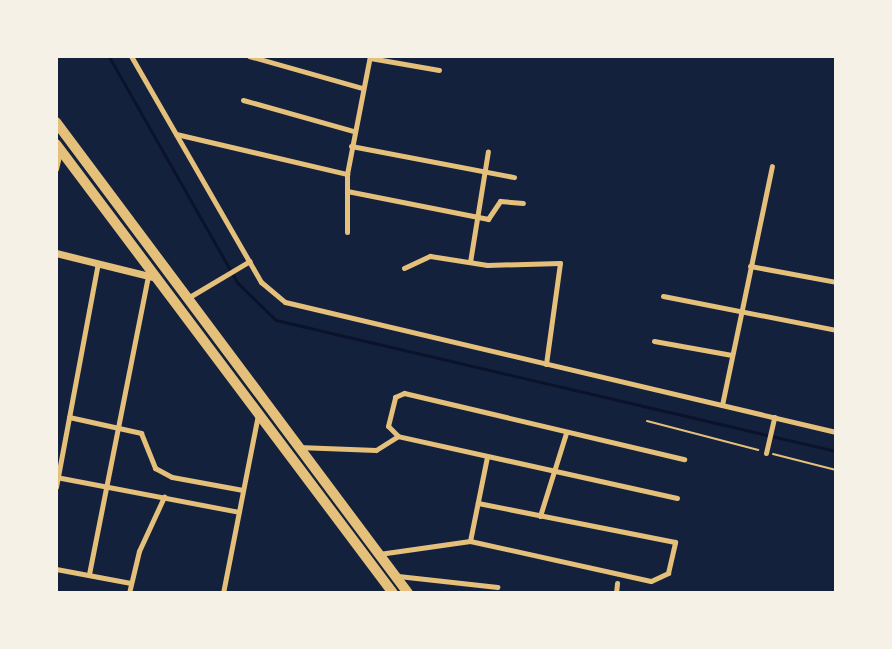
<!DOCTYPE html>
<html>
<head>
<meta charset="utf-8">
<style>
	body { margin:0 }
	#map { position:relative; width:892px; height:649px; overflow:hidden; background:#14213d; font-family:Barlow,sans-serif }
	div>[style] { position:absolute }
	.stream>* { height:2.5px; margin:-1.25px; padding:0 1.25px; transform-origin:1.25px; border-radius:1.25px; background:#0b132b }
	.path>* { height:2px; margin:-1px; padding:0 1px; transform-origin:1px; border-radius:1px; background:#e5c07b }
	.minor>* { height:5px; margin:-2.5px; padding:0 2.5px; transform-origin:2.5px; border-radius:2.5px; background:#e5c07b }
	.tertiary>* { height:7px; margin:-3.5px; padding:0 3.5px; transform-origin:3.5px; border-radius:3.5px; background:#e5c07b }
	.trunk>* { height:10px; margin:-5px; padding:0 5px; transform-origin:5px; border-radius:5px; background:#e5c07b }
	span { translate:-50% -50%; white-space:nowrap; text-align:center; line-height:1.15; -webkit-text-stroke:7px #f6f1e7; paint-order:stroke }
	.frame { position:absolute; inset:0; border:58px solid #f6f1e7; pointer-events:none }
</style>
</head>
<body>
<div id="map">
	<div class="stream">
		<div style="left:109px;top:56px;width:261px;rotate:60.4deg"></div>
		<div style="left:238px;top:283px;width:53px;rotate:44.2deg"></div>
		<div style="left:276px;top:320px;width:575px;rotate:13.17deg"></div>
	</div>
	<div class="path">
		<div style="left:647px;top:421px;width:115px;rotate:14.6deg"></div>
		<div style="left:773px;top:454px;width:65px;rotate:14.3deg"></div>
	</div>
	<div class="minor">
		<div style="left:131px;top:56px;width:261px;rotate:60.1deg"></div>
		<div style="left:261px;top:282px;width:31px;rotate:40deg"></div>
		<div style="left:285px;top:302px;width:566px;rotate:13.28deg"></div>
		<div style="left:249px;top:56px;width:117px;rotate:15.8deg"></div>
		<div style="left:370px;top:58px;width:70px;rotate:9.9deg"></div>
		<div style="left:243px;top:100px;width:114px;rotate:15.7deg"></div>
		<div style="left:176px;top:134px;width:176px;rotate:13.2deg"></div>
		<div style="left:351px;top:146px;width:166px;rotate:10.8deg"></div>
		<div style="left:56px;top:169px;width:17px;rotate:-77deg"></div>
		<div style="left:347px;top:191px;width:144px;rotate:11.2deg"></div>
		<div style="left:488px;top:219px;width:22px;rotate:-56deg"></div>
		<div style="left:500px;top:201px;width:23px;rotate:5deg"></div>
		<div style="left:347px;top:232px;width:58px;rotate:-90deg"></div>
		<div style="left:347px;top:174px;width:120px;rotate:-79deg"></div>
		<div style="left:470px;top:262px;width:112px;rotate:-80.8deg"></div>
		<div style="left:750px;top:266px;width:87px;rotate:10.5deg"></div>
		<div style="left:404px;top:268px;width:29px;rotate:-25deg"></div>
		<div style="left:430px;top:256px;width:58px;rotate:9deg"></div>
		<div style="left:487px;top:265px;width:73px;rotate:-1.6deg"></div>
		<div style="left:560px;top:263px;width:102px;rotate:97.9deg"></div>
		<div style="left:663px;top:296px;width:176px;rotate:11.1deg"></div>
		<div style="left:186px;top:299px;width:74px;rotate:-30.7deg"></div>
		<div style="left:654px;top:341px;width:79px;rotate:10.2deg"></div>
		<div style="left:722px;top:405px;width:244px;rotate:-78.2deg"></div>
		<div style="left:69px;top:417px;width:74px;rotate:12.5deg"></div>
		<div style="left:141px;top:433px;width:38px;rotate:68deg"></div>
		<div style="left:155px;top:468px;width:19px;rotate:28deg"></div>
		<div style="left:172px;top:477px;width:72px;rotate:10.4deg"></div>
		<div style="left:298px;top:447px;width:78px;rotate:2.2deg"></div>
		<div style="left:376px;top:450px;width:26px;rotate:-32deg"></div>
		<div style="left:766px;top:453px;width:37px;rotate:-77deg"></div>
		<div style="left:56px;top:477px;width:186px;rotate:10.8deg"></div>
		<div style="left:56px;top:487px;width:228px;rotate:-79.4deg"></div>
		<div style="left:677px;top:498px;width:286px;rotate:-167.5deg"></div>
		<div style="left:398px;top:436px;width:14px;rotate:-135deg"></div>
		<div style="left:388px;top:426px;width:30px;rotate:-76deg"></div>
		<div style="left:395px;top:397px;width:10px;rotate:-24deg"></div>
		<div style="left:404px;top:393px;width:288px;rotate:13.3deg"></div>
		<div style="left:540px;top:516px;width:87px;rotate:-72.6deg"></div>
		<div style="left:470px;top:541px;width:86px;rotate:-78.6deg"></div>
		<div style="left:379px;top:554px;width:92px;rotate:-8.1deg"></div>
		<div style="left:470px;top:541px;width:185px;rotate:12.5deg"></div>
		<div style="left:651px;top:581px;width:19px;rotate:-25deg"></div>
		<div style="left:668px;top:573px;width:32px;rotate:-77deg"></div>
		<div style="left:675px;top:542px;width:201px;rotate:-168.8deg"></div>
		<div style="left:56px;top:569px;width:76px;rotate:10.6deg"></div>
		<div style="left:89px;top:574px;width:304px;rotate:-78.8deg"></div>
		<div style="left:398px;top:576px;width:100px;rotate:6.3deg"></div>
		<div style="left:129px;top:593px;width:43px;rotate:-76.6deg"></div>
		<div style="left:139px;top:551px;width:60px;rotate:-65.2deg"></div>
		<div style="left:223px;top:593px;width:182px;rotate:-78.9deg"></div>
		<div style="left:616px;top:593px;width:10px;rotate:-84deg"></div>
	</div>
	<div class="tertiary">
		<div style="left:56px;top:253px;width:104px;rotate:13.9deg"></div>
	</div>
	<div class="trunk">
		<div style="left:56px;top:122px;width:588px;rotate:53.23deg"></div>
		<div style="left:56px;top:144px;width:561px;rotate:53.11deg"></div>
	</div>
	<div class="frame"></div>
</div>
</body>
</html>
